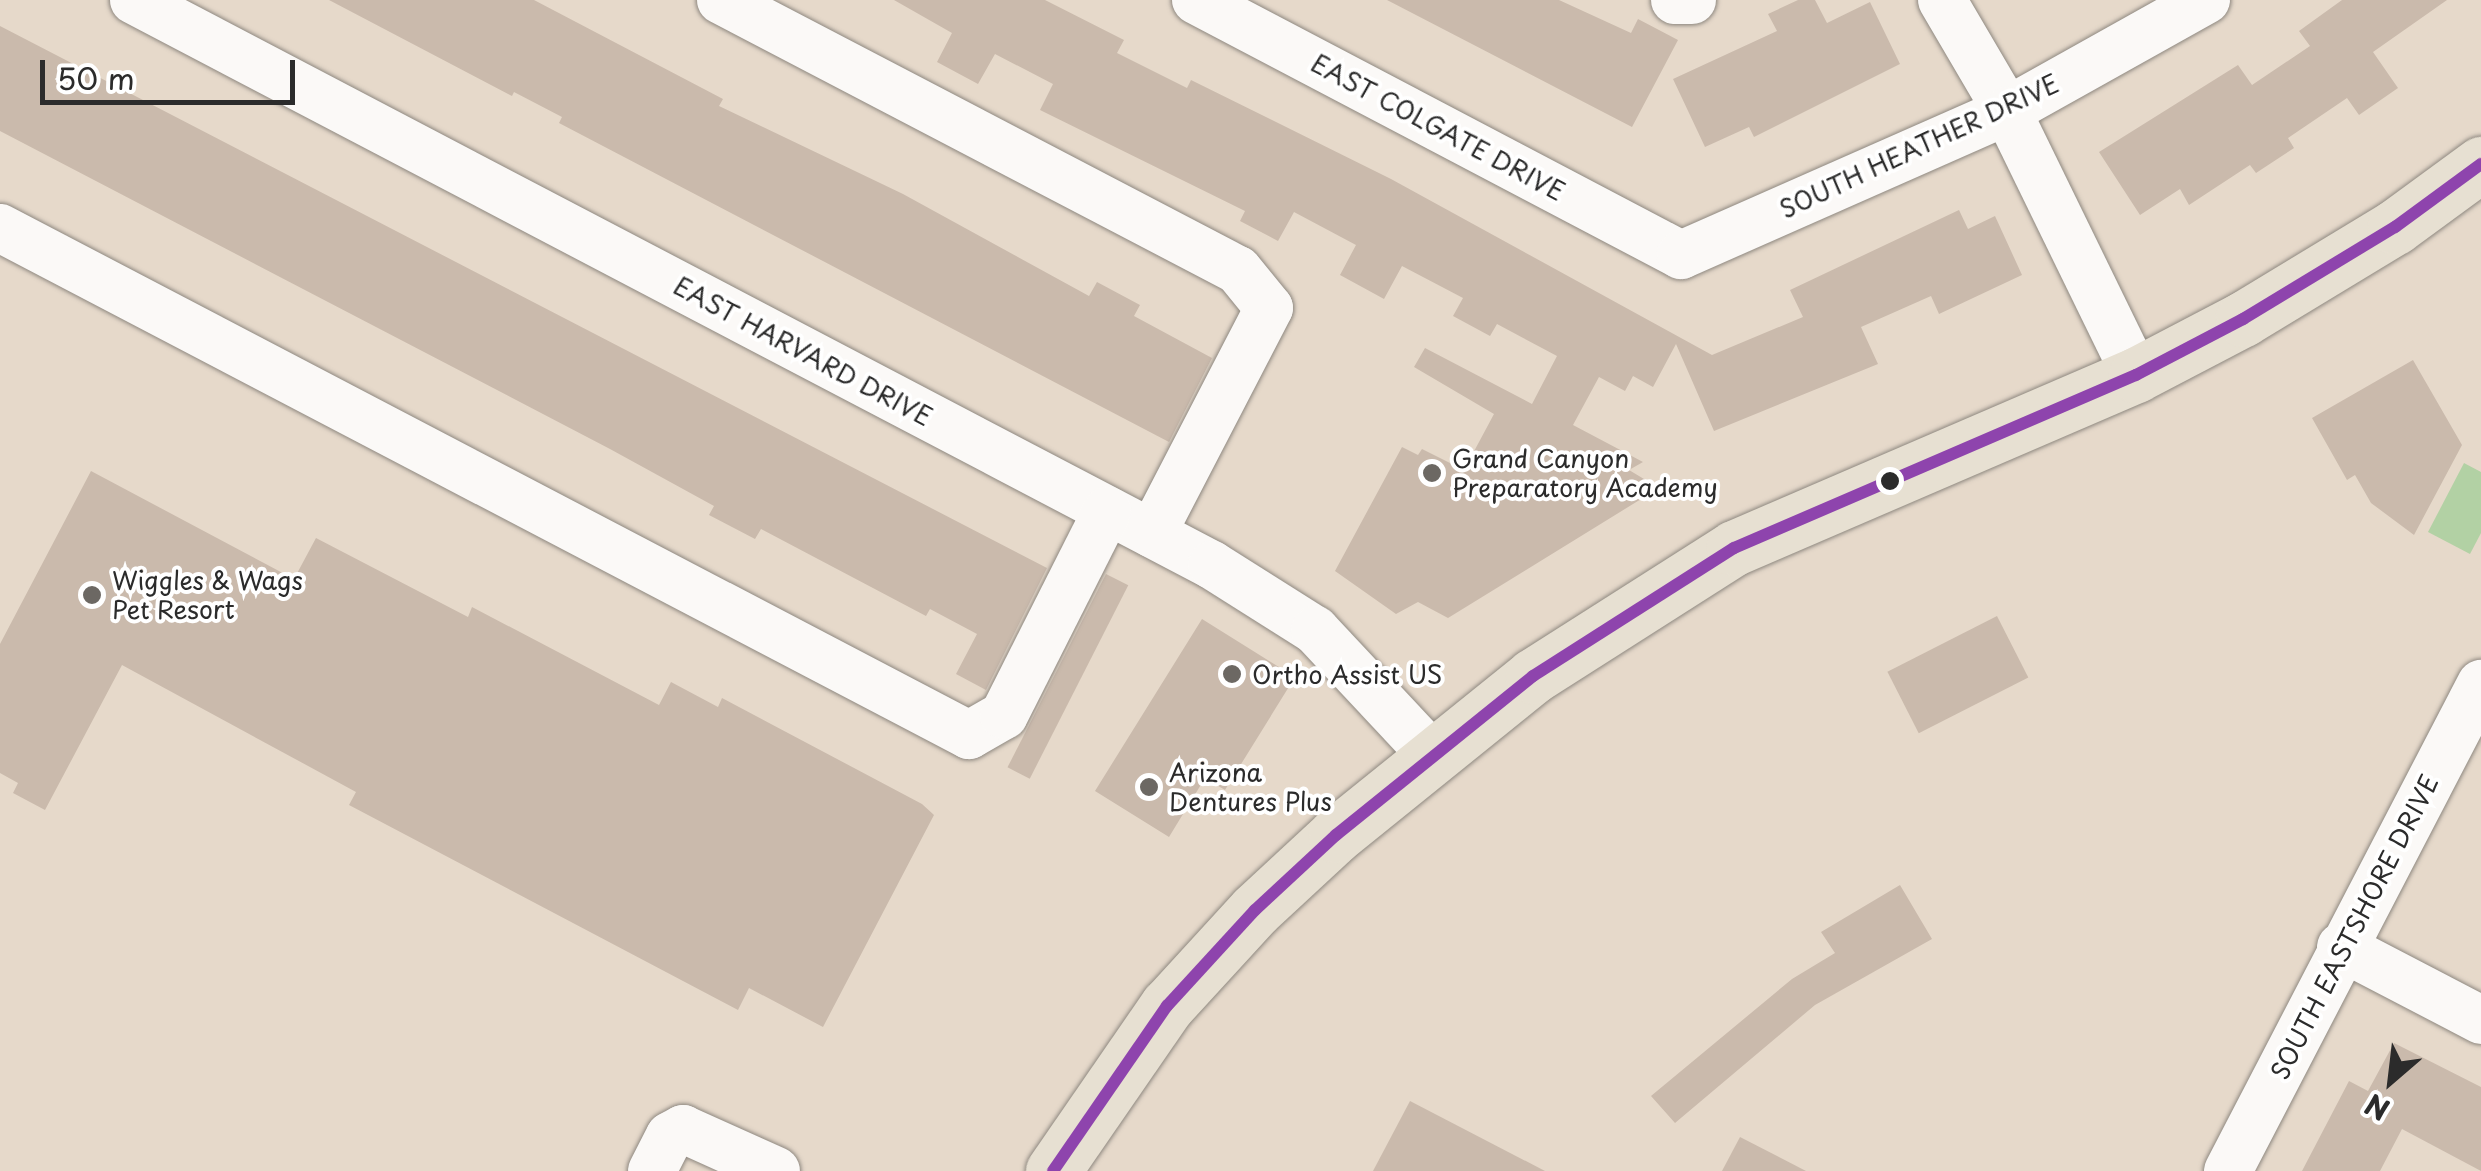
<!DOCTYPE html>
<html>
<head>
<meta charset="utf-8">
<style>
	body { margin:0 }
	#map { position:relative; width:2481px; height:1171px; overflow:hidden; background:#e6d9ca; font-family:"Playpen Sans",sans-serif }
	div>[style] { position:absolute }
	.green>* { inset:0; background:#b2d1a4 }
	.building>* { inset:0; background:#cabaac; transform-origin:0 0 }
	.roads { filter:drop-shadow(0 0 2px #8e8880) drop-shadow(0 0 2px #8e8880) }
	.minor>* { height:48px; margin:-24px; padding:0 24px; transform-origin:24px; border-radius:24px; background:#fbf9f7 }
	.major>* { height:55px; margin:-27.5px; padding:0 27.5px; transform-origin:27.5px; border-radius:27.5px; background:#e7e0d2 }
	.bus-1>* { height:12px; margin:-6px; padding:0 6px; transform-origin:6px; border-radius:6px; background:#8e44ad }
	.dots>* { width:28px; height:28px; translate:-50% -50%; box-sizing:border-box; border:5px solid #fff; border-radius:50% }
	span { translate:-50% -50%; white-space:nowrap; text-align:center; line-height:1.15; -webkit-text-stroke:8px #fff; paint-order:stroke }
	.street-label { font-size:25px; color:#2b2b2b }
	.poi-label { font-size:25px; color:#2b2b2b }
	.left { translate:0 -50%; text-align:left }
	.north { position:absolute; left:2341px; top:1031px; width:100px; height:100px; -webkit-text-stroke:8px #fff; paint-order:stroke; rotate:208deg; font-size:28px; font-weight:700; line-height:40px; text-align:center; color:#2b2b2b }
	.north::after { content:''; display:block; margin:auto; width:35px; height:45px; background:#2b2b2b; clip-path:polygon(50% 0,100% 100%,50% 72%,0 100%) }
	.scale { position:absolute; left:40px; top:60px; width:255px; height:45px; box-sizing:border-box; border:5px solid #2b2b2b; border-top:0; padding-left:12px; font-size:30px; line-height:35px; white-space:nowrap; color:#2b2b2b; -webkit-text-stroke:8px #fff; paint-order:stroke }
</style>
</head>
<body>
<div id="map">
	<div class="green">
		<div style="clip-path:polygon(2464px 463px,2481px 472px,2481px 533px,2470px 554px,2428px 532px)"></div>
	</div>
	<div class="building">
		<div style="clip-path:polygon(329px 0,534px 0,723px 99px,719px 106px,903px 194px,1089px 296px,1097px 282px,1140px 305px,1134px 316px,1212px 358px,1169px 442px,559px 123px,562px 117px,514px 92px,512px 96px)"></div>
		<div style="clip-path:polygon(894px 0,1045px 0,1124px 40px,1117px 53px,1187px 88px,1191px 80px,1391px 179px,1712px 355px,1803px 317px,1790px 290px,1959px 210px,1968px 229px,1995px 216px,2022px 275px,1939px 314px,1931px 296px,1861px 327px,1878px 364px,1714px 431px,1676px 344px,1653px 387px,1633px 376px,1625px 391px,1599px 377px,1573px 425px,1643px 462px,1629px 470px,1659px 488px,1448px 618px,1418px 602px,1396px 614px,1335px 571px,1402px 447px,1418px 455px,1422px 449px,1464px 470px,1494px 414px,1414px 367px,1425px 348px,1532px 404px,1557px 356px,1497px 324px,1490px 336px,1453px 316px,1463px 298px,1402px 266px,1384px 299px,1340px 275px,1356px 245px,1294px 212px,1278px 241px,1240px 221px,1245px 211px,1040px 110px,1053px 84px,995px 54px,978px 84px,937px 62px,952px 33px)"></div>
		<div style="clip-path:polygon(1387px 0,1559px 0,1631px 33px,1638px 19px,1678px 40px,1632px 127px)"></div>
		<div style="clip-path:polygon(1798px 0,1815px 0,1827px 23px,1870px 2px,1900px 64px,1754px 137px,1749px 127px,1705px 147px,1673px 79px,1777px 31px,1768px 14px)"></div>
		<div style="clip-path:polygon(2342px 0,2447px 0,2373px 52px,2398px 88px,2359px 115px,2347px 98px,2288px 138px,2294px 148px,2256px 173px,2250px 165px,2189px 205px,2180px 189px,2140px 215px,2099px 152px,2238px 65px,2252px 85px,2310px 46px,2299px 31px)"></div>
		<div style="clip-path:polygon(0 26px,1047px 568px,986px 690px,956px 674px,977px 634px,930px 609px,926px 616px,761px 529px,755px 539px,709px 515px,714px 506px,610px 449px,0 131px)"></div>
		<div style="clip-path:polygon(2413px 360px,2462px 445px,2414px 535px,2371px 503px,2355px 475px,2347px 480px,2312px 418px)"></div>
		<div style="clip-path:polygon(91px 471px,294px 579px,316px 538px,468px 617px,472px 607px,659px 705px,671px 682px,718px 707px,722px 698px,922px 804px,934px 815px,823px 1027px,749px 988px,738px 1010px,349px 805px,356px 792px,122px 665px,45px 810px,13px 793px,18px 783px,0 773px,0 644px)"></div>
		<div style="left:1106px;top:574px;width:25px;height:217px;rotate:27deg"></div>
		<div style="left:1997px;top:616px;width:69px;height:123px;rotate:63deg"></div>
		<div style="clip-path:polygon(1202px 619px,1295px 677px,1225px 790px,1205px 778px,1169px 837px,1095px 791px)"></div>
		<div style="clip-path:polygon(1900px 885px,1932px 939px,1815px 1005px,1675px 1123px,1651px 1096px,1792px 979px,1835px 953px,1821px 932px)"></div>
		<div style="clip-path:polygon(2394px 1043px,2481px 1087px,2481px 1171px,2402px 1129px,2380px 1171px,2302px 1171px,2349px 1081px,2368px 1091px)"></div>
		<div style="clip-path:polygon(1410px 1101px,1545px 1171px,1373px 1171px)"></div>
		<div style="clip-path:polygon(1740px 1137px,1806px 1171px,1722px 1171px)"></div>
	</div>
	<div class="roads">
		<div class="minor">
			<div style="left:134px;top:0;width:1217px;rotate:27.66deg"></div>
			<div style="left:1212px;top:565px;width:122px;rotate:32.3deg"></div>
			<div style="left:1315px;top:630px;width:173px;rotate:46.9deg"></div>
			<div style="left:721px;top:0;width:583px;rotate:27.58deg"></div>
			<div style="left:1238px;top:270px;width:49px;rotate:50.8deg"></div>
			<div style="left:1269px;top:308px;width:254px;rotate:117.4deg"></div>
			<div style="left:1196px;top:0;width:548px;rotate:27.73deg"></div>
			<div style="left:1681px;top:255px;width:356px;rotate:-23.8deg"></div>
			<div style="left:2007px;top:111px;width:228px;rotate:-29.2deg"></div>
			<div style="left:1675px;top:0;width:17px"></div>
			<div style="left:1942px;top:0;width:129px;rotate:59.6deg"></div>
			<div style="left:2007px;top:111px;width:294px;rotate:64deg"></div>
			<div style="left:0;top:228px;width:1094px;rotate:27.62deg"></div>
			<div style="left:969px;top:735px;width:40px;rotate:-29.7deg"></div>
			<div style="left:1004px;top:715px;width:229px;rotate:-63.2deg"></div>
			<div style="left:2341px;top:947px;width:158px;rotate:27.5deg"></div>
			<div style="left:652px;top:1171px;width:39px;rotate:-63deg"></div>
			<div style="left:670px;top:1136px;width:15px;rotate:-28deg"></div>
			<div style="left:683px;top:1129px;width:102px;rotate:24.3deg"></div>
			<div style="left:2228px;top:1171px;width:549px;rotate:-62.55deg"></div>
		</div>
		<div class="major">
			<div style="left:1053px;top:1171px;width:201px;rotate:-55.4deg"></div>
			<div style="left:1167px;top:1006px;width:130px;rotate:-47.5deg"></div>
			<div style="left:1255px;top:910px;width:110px;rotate:-42.8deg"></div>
			<div style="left:1336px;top:835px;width:253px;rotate:-38.9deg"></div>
			<div style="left:1533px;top:676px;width:238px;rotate:-32.5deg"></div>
			<div style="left:1734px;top:548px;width:438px;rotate:-23.3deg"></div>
			<div style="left:2136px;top:375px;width:121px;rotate:-27.6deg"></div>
			<div style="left:2243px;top:319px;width:178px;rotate:-31.2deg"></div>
			<div style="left:2395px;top:227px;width:107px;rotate:-36.2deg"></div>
		</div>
	</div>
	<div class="bus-1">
		<div style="left:1053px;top:1171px;width:201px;rotate:-55.4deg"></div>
		<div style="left:1167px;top:1006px;width:130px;rotate:-47.5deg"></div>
		<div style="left:1255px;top:910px;width:110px;rotate:-42.8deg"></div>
		<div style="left:1336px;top:835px;width:253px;rotate:-38.9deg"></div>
		<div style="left:1533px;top:676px;width:238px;rotate:-32.5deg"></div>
		<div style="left:1734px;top:548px;width:438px;rotate:-23.3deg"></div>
		<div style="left:2136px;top:375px;width:121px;rotate:-27.6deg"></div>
		<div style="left:2243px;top:319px;width:178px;rotate:-31.2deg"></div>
		<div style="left:2395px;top:227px;width:107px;rotate:-36.2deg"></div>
	</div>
	<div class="dots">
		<div style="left:1432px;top:473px;background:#6c6863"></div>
		<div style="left:1890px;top:481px;background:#2b2b2b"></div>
		<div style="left:92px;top:595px;background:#6c6863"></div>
		<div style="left:1232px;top:674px;background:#6c6863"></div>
		<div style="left:1149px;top:787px;background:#6c6863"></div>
	</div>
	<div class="street-label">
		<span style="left:1438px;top:127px;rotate:28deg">EAST COLGATE DRIVE</span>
		<span style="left:1919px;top:146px;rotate:-25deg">SOUTH HEATHER DRIVE</span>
		<span style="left:803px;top:351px;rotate:28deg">EAST HARVARD DRIVE</span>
		<span style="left:2354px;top:927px;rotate:-63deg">SOUTH EASTSHORE DRIVE</span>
	</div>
	<div class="poi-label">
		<span class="left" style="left:1452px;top:473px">Grand Canyon<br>Preparatory Academy</span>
		<span class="left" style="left:112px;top:595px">Wiggles &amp; Wags<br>Pet Resort</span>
		<span class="left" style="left:1252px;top:674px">Ortho Assist US</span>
		<span class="left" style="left:1169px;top:787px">Arizona<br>Dentures Plus</span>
	</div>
	<div class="north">N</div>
	<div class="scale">50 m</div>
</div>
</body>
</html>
